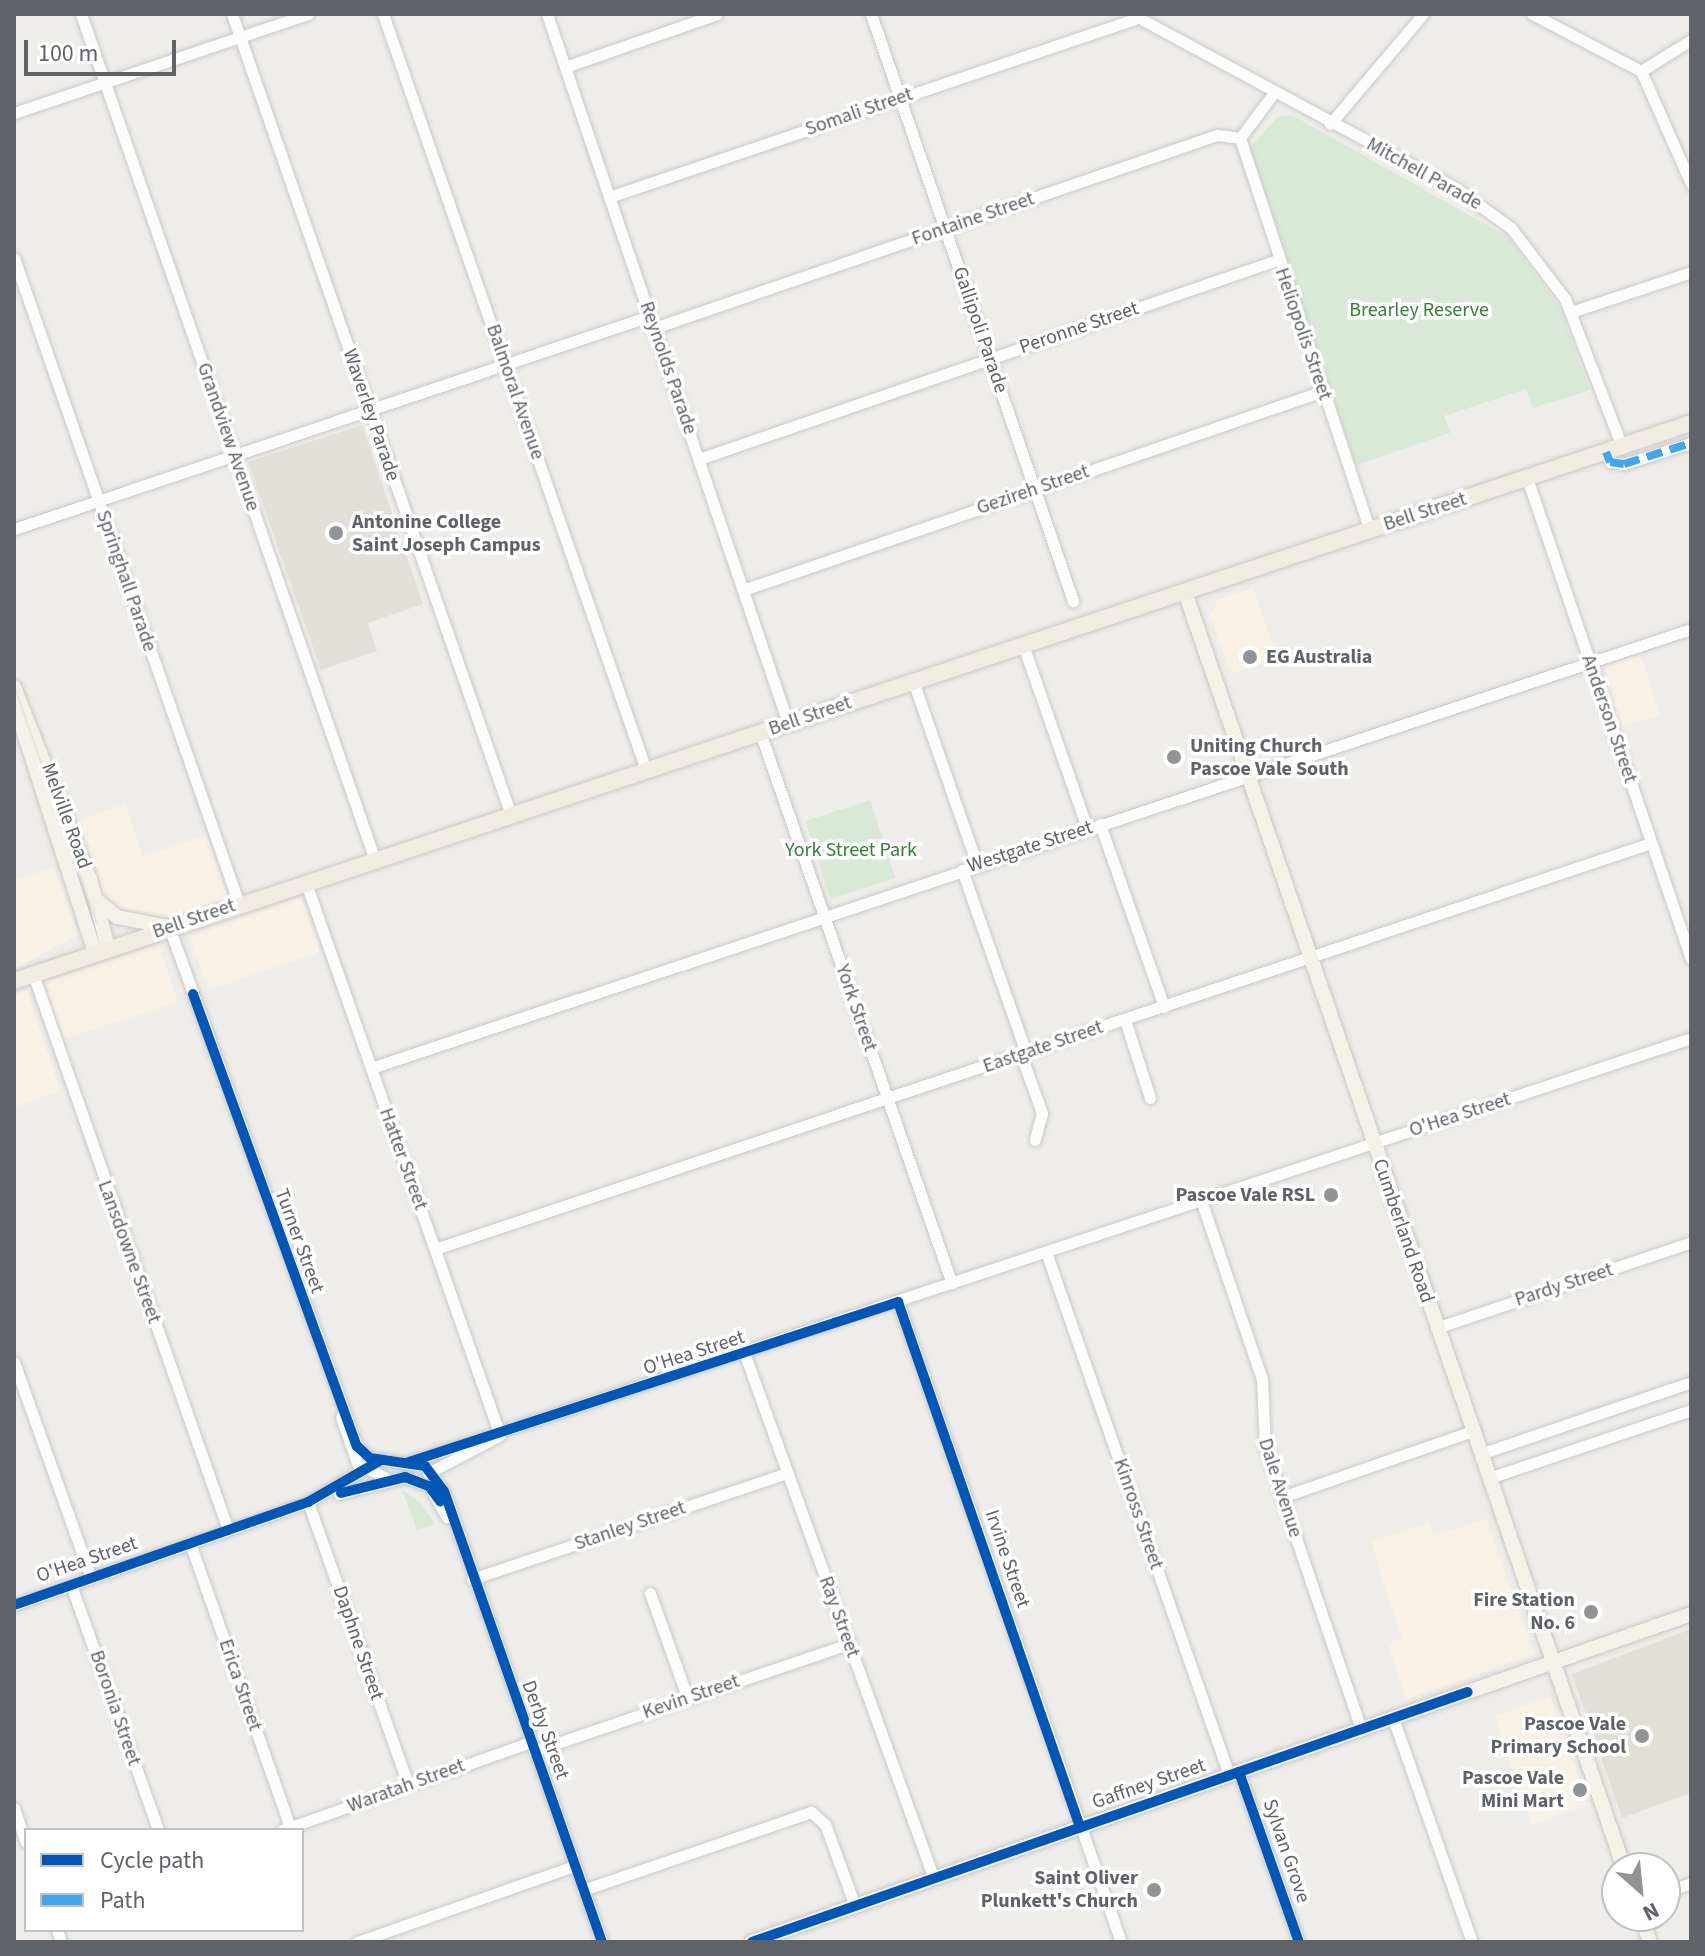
<!DOCTYPE html>
<html>
<head>
<meta charset="utf-8">
<style>
	body { margin:0 }
	#map { position:relative; width:1705px; height:1956px; overflow:hidden; background:#efede9; font-family:"Source Sans 3",sans-serif }
	div>[style] { position:absolute }
	.commercial>* { inset:0; background:#f7f2e4; transform-origin:0 0 }
	.education>* { inset:0; background:#e2dfd9 }
	.green>* { inset:0; background:#d8ead5; transform-origin:0 0 }
	.roads { filter:drop-shadow(0 0 2px #c9c9c9) drop-shadow(0 0 2px #c9c9c9) }
	.minor>* { height:11px; margin:-5.5px; padding:0 5.5px; transform-origin:5.5px; border-radius:5.5px; background:#fdfcfc }
	.major>* { height:14px; margin:-7px; padding:0 7px; transform-origin:7px; border-radius:7px; background:#f4f1e9 }
	.highway>* { height:16px; margin:-8px; padding:0 8px; transform-origin:8px; border-radius:8px; background:#f0ece2 }
	.tram>* { height:2px; margin:-1px; padding:0 1px; transform-origin:1px; border-radius:1px; background:#e4e4e4 }
	.quiet>* { height:8px; margin-top:-4px; transform-origin:0; background:repeating-linear-gradient(90deg,#41a6ee 0 16px,transparent 0 24px) }
	.cycleway>* { height:10px; margin:-5px; padding:0 5px; transform-origin:5px; border-radius:5px; background:#0057b8 }
	.dots>* { width:22px; height:22px; translate:-50% -50%; box-sizing:border-box; border:4px solid #fff; border-radius:50% }
	span { translate:-50% -50%; white-space:nowrap; text-align:center; line-height:1.15; -webkit-text-stroke:7px #fff; paint-order:stroke }
	.street-label { font-size:20px; color:#5f6368 }
	.park-label { font-size:20px; color:#338236 }
	.poi-label { font-size:20px; color:#5f6368; font-weight:700 }
	.left { translate:0 -50%; text-align:left }
	.right { translate:-100% -50%; text-align:right }
	.frame { position:absolute; inset:0; border:16px solid #5f6368; pointer-events:none }
	.legend { position:absolute; left:24px; top:1828px; width:280px; height:104px; box-sizing:border-box; background:#fff; border:2px solid #bfc1c3; margin:0; padding:10px 14px; list-style:none; font-size:24px; color:#5f6368 }
	.legend li { display:flex; align-items:center; gap:16px; height:40px }
	.legend b { width:40px; border:2px solid #bfc1c3 }
	.north { position:absolute; left:1601px; top:1852px; width:80px; height:80px; box-sizing:border-box; background:#fff; border:2px solid #bfc1c3; border-radius:50%; rotate:153deg; font-size:22px; font-weight:700; line-height:32px; text-align:center; color:#5f6368 }
	.north::after { content:''; display:block; margin:auto; width:28px; height:36px; background:#919395; clip-path:polygon(50% 0,100% 100%,50% 72%,0 100%) }
	.scale { position:absolute; left:24px; top:40px; width:152px; height:36px; box-sizing:border-box; border:4px solid #5f6368; border-top:0; padding-left:10px; font-size:24px; line-height:28px; white-space:nowrap; color:#5f6368; -webkit-text-stroke:6px #fff; paint-order:stroke }
</style>
</head>
<body>
<div id="map">
	<div class="commercial">
		<div style="clip-path:polygon(1253px 588px,1278px 659px,1231px 674px,1210px 615px,1218px 600px)"></div>
		<div style="left:1641px;top:654px;width:64px;height:38px;rotate:73deg"></div>
		<div style="clip-path:polygon(125px 804px,143px 857px,206px 835px,228px 898px,171px 916px,121px 914px,103px 898px,75px 822px)"></div>
		<div style="clip-path:polygon(53px 867px,78px 934px,14px 969px,14px 880px)"></div>
		<div style="left:301px;top:897px;width:58px;height:118px;rotate:71deg"></div>
		<div style="left:159px;top:945px;width:60px;height:121px;rotate:72deg"></div>
		<div style="clip-path:polygon(27px 990px,60px 1091px,14px 1107px,14px 995px)"></div>
		<div style="clip-path:polygon(1486px 1519px,1534px 1654px,1406px 1699px,1388px 1643px,1402px 1638px,1371px 1542px,1429px 1523px,1434px 1536px)"></div>
		<div style="left:1550px;top:1697px;width:115px;height:59px;rotate:71deg"></div>
	</div>
	<div class="education">
		<div style="clip-path:polygon(362px 425px,423px 604px,368px 623px,377px 651px,321px 670px,248px 462px)"></div>
		<div style="clip-path:polygon(1691px 1629px,1691px 1793px,1622px 1818px,1572px 1674px)"></div>
	</div>
	<div class="green">
		<div style="clip-path:polygon(1292px 115px,1508px 237px,1560px 308px,1590px 390px,1533px 408px,1526px 389px,1444px 416px,1450px 433px,1356px 465px,1249px 148px,1278px 117px)"></div>
		<div style="left:870px;top:800px;width:82px;height:68px;rotate:72deg"></div>
		<div style="clip-path:polygon(402px 1490px,420px 1502px,435px 1524px,417px 1530px)"></div>
	</div>
	<div class="roads">
		<div class="minor">
			<div style="left:81px;top:14px;width:896px;rotate:70.84deg"></div>
			<div style="left:232px;top:14px;width:848px;rotate:70.8deg"></div>
			<div style="left:383px;top:14px;width:800px;rotate:70.82deg"></div>
			<div style="left:547px;top:14px;width:749px;rotate:71.23deg"></div>
			<div style="left:871px;top:14px;width:621px;rotate:71.01deg"></div>
			<div style="left:1532px;top:14px;width:123px;rotate:27.6deg"></div>
			<div style="left:1641px;top:71px;width:124px;rotate:66.1deg"></div>
			<div style="left:1141px;top:19px;width:359px;rotate:28.3deg"></div>
			<div style="left:1457px;top:189px;width:67px;rotate:35.8deg"></div>
			<div style="left:1511px;top:228px;width:89px;rotate:52.7deg"></div>
			<div style="left:1565px;top:299px;width:159px;rotate:68.9deg"></div>
			<div style="left:565px;top:67px;width:161px;rotate:-19.2deg"></div>
			<div style="left:1641px;top:71px;width:59px;rotate:-31.8deg"></div>
			<div style="left:14px;top:113px;width:310px;rotate:-18.6deg"></div>
			<div style="left:1330px;top:124px;width:144px;rotate:-49.8deg"></div>
			<div style="left:1240px;top:138px;width:413px;rotate:71.7deg"></div>
			<div style="left:609px;top:197px;width:555px;rotate:-18.7deg"></div>
			<div style="left:14px;top:258px;width:684px;rotate:70.8deg"></div>
			<div style="left:1571px;top:312px;width:126px;rotate:-18.4deg"></div>
			<div style="left:654px;top:328px;width:595px;rotate:-18.92deg"></div>
			<div style="left:1217px;top:135px;width:23px;rotate:7deg"></div>
			<div style="left:1240px;top:138px;width:55px;rotate:-53.1deg"></div>
			<div style="left:1606px;top:452px;width:11px;rotate:68deg"></div>
			<div style="left:1610px;top:462px;width:14px;rotate:8deg"></div>
			<div style="left:1624px;top:464px;width:70px;rotate:-17.4deg"></div>
			<div style="left:699px;top:459px;width:611px;rotate:-19deg"></div>
			<div style="left:1527px;top:478px;width:508px;rotate:71.17deg"></div>
			<div style="left:14px;top:529px;width:671px;rotate:-18.52deg"></div>
			<div style="left:743px;top:590px;width:613px;rotate:-18.94deg"></div>
			<div style="left:1023px;top:645px;width:194px;rotate:70.7deg"></div>
			<div style="left:913px;top:681px;width:195px;rotate:70.8deg"></div>
			<div style="left:760px;top:732px;width:584px;rotate:70.82deg"></div>
			<div style="left:1100px;top:824px;width:194px;rotate:70.7deg"></div>
			<div style="left:962px;top:870px;width:194px;rotate:70.7deg"></div>
			<div style="left:306px;top:883px;width:585px;rotate:70.64deg"></div>
			<div style="left:169px;top:927px;width:552px;rotate:70.09deg"></div>
			<div style="left:357px;top:1446px;width:18px;rotate:43deg"></div>
			<div style="left:370px;top:1458px;width:56px;rotate:8.3deg"></div>
			<div style="left:425px;top:1466px;width:31px;rotate:53deg"></div>
			<div style="left:444px;top:1491px;width:478px;rotate:70.7deg"></div>
			<div style="left:33px;top:974px;width:589px;rotate:70.67deg"></div>
			<div style="left:1125px;top:1020px;width:82px;rotate:72.2deg"></div>
			<div style="left:1021px;top:1055px;width:62px;rotate:70.1deg"></div>
			<div style="left:1042px;top:1113px;width:28px;rotate:105deg"></div>
			<div style="left:371px;top:1068px;width:1391px;rotate:-18.4deg"></div>
			<div style="left:1201px;top:1200px;width:189px;rotate:71.2deg"></div>
			<div style="left:1262px;top:1379px;width:68px;rotate:87.5deg"></div>
			<div style="left:1265px;top:1447px;width:298px;rotate:71.2deg"></div>
			<div style="left:435px;top:1249px;width:1282px;rotate:-18.46deg"></div>
			<div style="left:1046px;top:1252px;width:554px;rotate:70.71deg"></div>
			<div style="left:898px;top:1302px;width:678px;rotate:70.79deg"></div>
			<div style="left:1436px;top:1328px;width:269px;rotate:-18.6deg"></div>
			<div style="left:745px;top:1355px;width:557px;rotate:70.17deg"></div>
			<div style="left:14px;top:1362px;width:229px;rotate:70.4deg"></div>
			<div style="left:341px;top:1417px;width:49px;rotate:70.8deg"></div>
			<div style="left:357px;top:1463px;width:31px;rotate:27deg"></div>
			<div style="left:1480px;top:1454px;width:223px;rotate:-18.8deg"></div>
			<div style="left:406px;top:1463px;width:1353px;rotate:-18.3deg"></div>
			<div style="left:428px;top:1473px;width:78px;rotate:-27.6deg"></div>
			<div style="left:1489px;top:1478px;width:213px;rotate:-18.6deg"></div>
			<div style="left:339px;top:1494px;width:68px;rotate:-14.4deg"></div>
			<div style="left:405px;top:1477px;width:26px;rotate:21deg"></div>
			<div style="left:429px;top:1486px;width:36px;rotate:60deg"></div>
			<div style="left:1282px;top:1497px;width:202px;rotate:-19.1deg"></div>
			<div style="left:308px;top:1502px;width:300px;rotate:70.5deg"></div>
			<div style="left:190px;top:1543px;width:301px;rotate:70.6deg"></div>
			<div style="left:472px;top:1579px;width:332px;rotate:-18.6deg"></div>
			<div style="left:71px;top:1585px;width:260px;rotate:70.4deg"></div>
			<div style="left:650px;top:1593px;width:113px;rotate:70.3deg"></div>
			<div style="left:14px;top:1605px;width:312px;rotate:-19.3deg"></div>
			<div style="left:308px;top:1502px;width:82px;rotate:-30.6deg"></div>
			<div style="left:1393px;top:1718px;width:238px;rotate:70.6deg"></div>
			<div style="left:534px;top:1751px;width:333px;rotate:-18.8deg"></div>
			<div style="left:1239px;top:1772px;width:180px;rotate:70.6deg"></div>
			<div style="left:14px;top:1808px;width:36px;rotate:71deg"></div>
			<div style="left:282px;top:1830px;width:263px;rotate:-19.5deg"></div>
			<div style="left:583px;top:1890px;width:241px;rotate:-18.9deg"></div>
			<div style="left:811px;top:1812px;width:18px;rotate:41deg"></div>
			<div style="left:825px;top:1824px;width:87px;rotate:69.9deg"></div>
			<div style="left:1665px;top:1892px;width:28px;rotate:-19deg"></div>
			<div style="left:57px;top:1930px;width:13px;rotate:72deg"></div>
			<div style="left:357px;top:1942px;width:230px;rotate:-19.3deg"></div>
		</div>
		<div class="major">
			<div style="left:1185px;top:592px;width:1349px;rotate:71.01deg"></div>
			<div style="left:14px;top:687px;width:206px;rotate:68.4deg"></div>
			<div style="left:90px;top:879px;width:71px;rotate:75.4deg"></div>
			<div style="left:14px;top:702px;width:264px;rotate:72.1deg"></div>
			<div style="left:98px;top:901px;width:25px;rotate:40deg"></div>
			<div style="left:117px;top:917px;width:53px;rotate:10.9deg"></div>
			<div style="left:1641px;top:1916px;width:28px;rotate:71deg"></div>
			<div style="left:752px;top:1942px;width:995px;rotate:-19.25deg"></div>
		</div>
		<div class="highway">
			<div style="left:14px;top:981px;width:1767px;rotate:-18.4deg"></div>
		</div>
	</div>
	<div class="tram">
		<div style="left:14px;top:685px;width:253px;rotate:70.8deg"></div>
	</div>
	<div class="quiet">
		<div style="left:1606px;top:452px;width:11px;rotate:68deg"></div>
		<div style="left:1610px;top:462px;width:14px;rotate:8deg"></div>
		<div style="left:1624px;top:464px;width:70px;rotate:-17.4deg"></div>
	</div>
	<div class="cycleway">
		<div style="left:193px;top:994px;width:481px;rotate:70.1deg"></div>
		<div style="left:357px;top:1446px;width:18px;rotate:43deg"></div>
		<div style="left:370px;top:1458px;width:56px;rotate:8.3deg"></div>
		<div style="left:425px;top:1466px;width:31px;rotate:53deg"></div>
		<div style="left:444px;top:1491px;width:478px;rotate:70.7deg"></div>
		<div style="left:406px;top:1463px;width:518px;rotate:-18.12deg"></div>
		<div style="left:898px;top:1302px;width:556px;rotate:70.88deg"></div>
		<div style="left:341px;top:1493px;width:66px;rotate:-14deg"></div>
		<div style="left:405px;top:1477px;width:26px;rotate:21deg"></div>
		<div style="left:429px;top:1486px;width:19px;rotate:54deg"></div>
		<div style="left:14px;top:1605px;width:312px;rotate:-19.3deg"></div>
		<div style="left:308px;top:1502px;width:84px;rotate:-29.9deg"></div>
		<div style="left:1239px;top:1772px;width:180px;rotate:70.6deg"></div>
		<div style="left:752px;top:1942px;width:758px;rotate:-19.25deg"></div>
	</div>
	<div class="dots">
		<div style="left:336px;top:533px;background:#919395"></div>
		<div style="left:1250px;top:657px;background:#919395"></div>
		<div style="left:1174px;top:757px;background:#919395"></div>
		<div style="left:1331px;top:1195px;background:#919395"></div>
		<div style="left:1591px;top:1612px;background:#919395"></div>
		<div style="left:1642px;top:1736px;background:#919395"></div>
		<div style="left:1580px;top:1790px;background:#919395"></div>
		<div style="left:1154px;top:1890px;background:#919395"></div>
	</div>
	<div class="street-label">
		<span style="left:859px;top:112px;rotate:-19deg">Somali Street</span>
		<span style="left:1424px;top:174px;rotate:29deg">Mitchell Parade</span>
		<span style="left:973px;top:219px;rotate:-19deg">Fontaine Street</span>
		<span style="left:1079px;top:328px;rotate:-19deg">Peronne Street</span>
		<span style="left:980px;top:330px;rotate:71deg">Gallipoli Parade</span>
		<span style="left:1303px;top:334px;rotate:71deg">Heliopolis Street</span>
		<span style="left:668px;top:368px;rotate:71deg">Reynolds Parade</span>
		<span style="left:515px;top:392px;rotate:71deg">Balmoral Avenue</span>
		<span style="left:371px;top:415px;rotate:71deg">Waverley Parade</span>
		<span style="left:228px;top:437px;rotate:71deg">Grandview Avenue</span>
		<span style="left:1033px;top:490px;rotate:-19deg">Gezireh Street</span>
		<span style="left:1425px;top:512px;rotate:-18deg">Bell Street</span>
		<span style="left:126px;top:581px;rotate:71deg">Springhall Parade</span>
		<span style="left:810px;top:716px;rotate:-19deg">Bell Street</span>
		<span style="left:1609px;top:719px;rotate:71deg">Anderson Street</span>
		<span style="left:66px;top:816px;rotate:70deg">Melville Road</span>
		<span style="left:1030px;top:847px;rotate:-18deg">Westgate Street</span>
		<span style="left:194px;top:919px;rotate:-19deg">Bell Street</span>
		<span style="left:856px;top:1008px;rotate:71deg">York Street</span>
		<span style="left:1043px;top:1047px;rotate:-19deg">Eastgate Street</span>
		<span style="left:1460px;top:1115px;rotate:-18deg">O'Hea Street</span>
		<span style="left:403px;top:1159px;rotate:70deg">Hatter Street</span>
		<span style="left:1403px;top:1231px;rotate:71deg">Cumberland Road</span>
		<span style="left:299px;top:1241px;rotate:70deg">Turner Street</span>
		<span style="left:129px;top:1252px;rotate:70deg">Lansdowne Street</span>
		<span style="left:1564px;top:1285px;rotate:-18deg">Pardy Street</span>
		<span style="left:694px;top:1353px;rotate:-18deg">O'Hea Street</span>
		<span style="left:1280px;top:1488px;rotate:72deg">Dale Avenue</span>
		<span style="left:1138px;top:1514px;rotate:71deg">Kinross Street</span>
		<span style="left:630px;top:1526px;rotate:-19deg">Stanley Street</span>
		<span style="left:1007px;top:1559px;rotate:71deg">Irvine Street</span>
		<span style="left:87px;top:1560px;rotate:-19deg">O'Hea Street</span>
		<span style="left:839px;top:1617px;rotate:70deg">Ray Street</span>
		<span style="left:358px;top:1643px;rotate:71deg">Daphne Street</span>
		<span style="left:240px;top:1685px;rotate:71deg">Erica Street</span>
		<span style="left:691px;top:1697px;rotate:-19deg">Kevin Street</span>
		<span style="left:115px;top:1708px;rotate:71deg">Boronia Street</span>
		<span style="left:545px;top:1730px;rotate:70deg">Derby Street</span>
		<span style="left:1149px;top:1784px;rotate:-19deg">Gaffney Street</span>
		<span style="left:406px;top:1786px;rotate:-20deg">Waratah Street</span>
		<span style="left:1286px;top:1851px;rotate:71deg">Sylvan Grove</span>
	</div>
	<div class="park-label">
		<span style="left:1419px;top:310px">Brearley Reserve</span>
		<span style="left:851px;top:850px">York Street Park</span>
	</div>
	<div class="poi-label">
		<span class="left" style="left:352px;top:534px">Antonine College<br>Saint Joseph Campus</span>
		<span class="left" style="left:1266px;top:657px">EG Australia</span>
		<span class="left" style="left:1190px;top:758px">Uniting Church<br>Pascoe Vale South</span>
		<span class="right" style="left:1315px;top:1195px">Pascoe Vale RSL</span>
		<span class="right" style="left:1575px;top:1612px">Fire Station<br>No. 6</span>
		<span class="right" style="left:1626px;top:1736px">Pascoe Vale<br>Primary School</span>
		<span class="right" style="left:1564px;top:1790px">Pascoe Vale<br>Mini Mart</span>
		<span class="right" style="left:1138px;top:1890px">Saint Oliver<br>Plunkett's Church</span>
	</div>
	<div class="frame"></div>
	<ul class="legend">
	<li><b style="height:10px;background:#0057b8"></b>Cycle path</li>
	<li><b style="height:10px;background:#41a6ee"></b>Path</li>
	</ul>
	<div class="north">N</div>
	<div class="scale">100 m</div>
</div>
</body>
</html>
